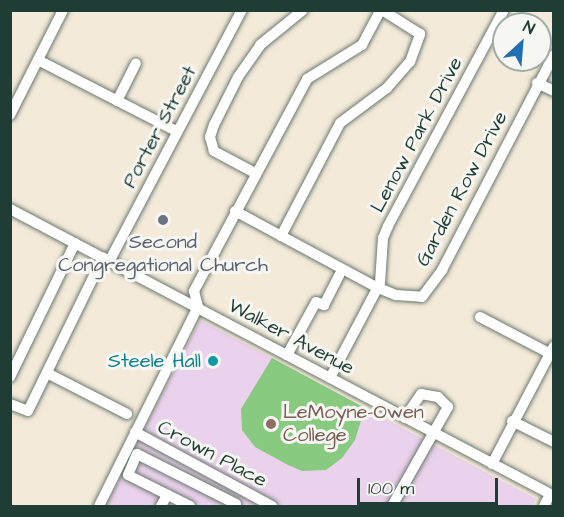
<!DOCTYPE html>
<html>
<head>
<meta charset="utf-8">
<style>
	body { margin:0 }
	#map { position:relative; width:564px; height:517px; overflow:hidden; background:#f4eada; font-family:"Architects Daughter",sans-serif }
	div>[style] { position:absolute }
	.built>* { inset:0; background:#ead1ec }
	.green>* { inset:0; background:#89ca81 }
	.roads { filter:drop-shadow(0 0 2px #6a7a6e) drop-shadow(0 0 2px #6a7a6e) }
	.minor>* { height:10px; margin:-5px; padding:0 5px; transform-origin:5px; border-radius:5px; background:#fff }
	.dots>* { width:16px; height:16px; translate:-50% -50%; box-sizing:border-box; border:3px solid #f6f6f2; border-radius:50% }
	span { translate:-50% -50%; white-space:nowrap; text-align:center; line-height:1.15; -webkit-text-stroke:6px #f6f6f2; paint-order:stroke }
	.street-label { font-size:20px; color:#1f3d34 }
	.worship-label { font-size:20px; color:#5b616d }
	.culture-label { font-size:20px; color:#0d838f }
	.right { translate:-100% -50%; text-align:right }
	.education-label { font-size:20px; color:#785e54 }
	.left { translate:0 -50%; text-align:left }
	.frame { position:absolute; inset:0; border:12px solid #1f3d34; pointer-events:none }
	.north { position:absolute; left:492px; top:12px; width:60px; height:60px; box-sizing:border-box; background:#f6f6f2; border:2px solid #a0aca6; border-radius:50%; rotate:26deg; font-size:16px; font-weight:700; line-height:24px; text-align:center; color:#1f3d34 }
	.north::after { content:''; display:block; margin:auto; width:21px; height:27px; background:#1f6fb2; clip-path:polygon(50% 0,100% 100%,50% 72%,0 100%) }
	.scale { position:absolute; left:357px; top:478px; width:141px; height:27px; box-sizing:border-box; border:3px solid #1f3d34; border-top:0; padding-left:8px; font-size:18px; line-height:21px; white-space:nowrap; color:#1f3d34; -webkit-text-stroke:4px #f6f6f2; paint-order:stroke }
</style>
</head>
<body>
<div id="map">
	<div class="built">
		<div style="clip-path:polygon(200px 320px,536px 499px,532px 506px,105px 506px)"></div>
	</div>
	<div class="green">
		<div style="clip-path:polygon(272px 358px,365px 408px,355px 440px,342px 458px,326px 470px,302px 471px,288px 465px,255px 447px,242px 430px,241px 409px)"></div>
	</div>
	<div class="roads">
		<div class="minor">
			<div style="left:38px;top:60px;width:157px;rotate:27.2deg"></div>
			<div style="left:537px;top:83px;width:19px;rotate:25deg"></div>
			<div style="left:117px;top:101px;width:42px;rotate:-63.4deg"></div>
			<div style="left:10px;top:115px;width:118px;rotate:-63.2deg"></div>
			<div style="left:255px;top:173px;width:47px;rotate:-151.8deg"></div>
			<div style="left:214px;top:151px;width:15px;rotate:-106deg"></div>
			<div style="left:210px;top:137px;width:13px;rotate:-72deg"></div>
			<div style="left:214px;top:125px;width:54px;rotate:-63.4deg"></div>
			<div style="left:238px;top:77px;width:39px;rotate:-55deg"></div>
			<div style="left:260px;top:45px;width:55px;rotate:-39.1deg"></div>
			<div style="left:10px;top:209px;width:615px;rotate:27.81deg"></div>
			<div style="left:235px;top:211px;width:160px;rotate:28.3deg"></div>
			<div style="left:376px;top:287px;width:22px;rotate:22deg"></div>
			<div style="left:396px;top:295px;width:26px;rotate:4deg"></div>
			<div style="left:422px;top:297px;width:34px;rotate:-53deg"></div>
			<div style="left:442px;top:270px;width:242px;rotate:-62.5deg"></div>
			<div style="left:281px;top:236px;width:127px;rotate:-62.4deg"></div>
			<div style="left:340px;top:123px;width:59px;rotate:-36.7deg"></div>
			<div style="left:387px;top:88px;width:35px;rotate:-49deg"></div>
			<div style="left:410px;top:62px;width:30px;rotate:-70deg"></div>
			<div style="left:420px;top:34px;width:45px;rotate:-147.7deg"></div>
			<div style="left:110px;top:260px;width:283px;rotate:-62.2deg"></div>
			<div style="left:480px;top:317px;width:78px;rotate:27.6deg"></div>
			<div style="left:287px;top:355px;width:60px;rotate:-61.3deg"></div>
			<div style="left:316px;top:302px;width:9px;rotate:21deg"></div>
			<div style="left:324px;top:305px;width:34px;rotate:-63deg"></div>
			<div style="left:47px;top:373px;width:90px;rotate:27.1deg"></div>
			<div style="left:10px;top:377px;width:149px;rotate:-64.1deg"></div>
			<div style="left:330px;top:378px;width:107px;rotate:-62.2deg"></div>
			<div style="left:380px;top:283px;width:45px;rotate:-86.2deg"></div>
			<div style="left:383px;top:238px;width:13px;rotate:-67deg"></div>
			<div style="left:388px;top:226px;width:245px;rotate:-61.8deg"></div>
			<div style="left:10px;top:404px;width:19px;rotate:21deg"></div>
			<div style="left:28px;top:411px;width:171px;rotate:-64deg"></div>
			<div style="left:512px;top:421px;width:47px;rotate:26.6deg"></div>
			<div style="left:135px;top:432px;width:156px;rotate:28.4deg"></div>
			<div style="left:492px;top:464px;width:133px;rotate:-62.3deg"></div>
			<div style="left:99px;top:506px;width:222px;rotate:-63.6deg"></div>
			<div style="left:198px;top:307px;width:16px;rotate:-104deg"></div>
			<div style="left:194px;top:291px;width:240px;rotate:-61.9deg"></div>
			<div style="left:307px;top:79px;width:65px;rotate:-31.7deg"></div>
			<div style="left:362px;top:45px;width:40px;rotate:-62deg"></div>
			<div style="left:161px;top:506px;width:13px;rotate:-61deg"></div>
			<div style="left:190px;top:506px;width:69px;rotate:-153.4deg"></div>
			<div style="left:128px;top:475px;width:23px;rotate:-67deg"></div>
			<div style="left:137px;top:454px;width:111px;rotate:26.8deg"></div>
			<div style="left:392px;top:506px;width:114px;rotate:-60.5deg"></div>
			<div style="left:448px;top:407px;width:14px;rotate:-135deg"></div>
			<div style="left:438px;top:397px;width:17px;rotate:-170deg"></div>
			<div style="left:421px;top:394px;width:29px;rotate:124deg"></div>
			<div style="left:544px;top:506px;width:13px;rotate:-63deg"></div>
		</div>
	</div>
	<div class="dots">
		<div style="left:163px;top:220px;background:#6b7280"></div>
		<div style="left:213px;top:361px;background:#0f9aa8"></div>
		<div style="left:271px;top:424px;background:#8d6e63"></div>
	</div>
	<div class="street-label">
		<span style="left:160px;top:127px;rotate:-62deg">Porter Street</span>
		<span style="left:417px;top:135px;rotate:-62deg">Lenow Park Drive</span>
		<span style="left:462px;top:189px;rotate:-62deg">Garden Row Drive</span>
		<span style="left:291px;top:337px;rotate:28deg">Walker Avenue</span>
		<span style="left:212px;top:454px;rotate:28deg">Crown Place</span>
	</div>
	<div class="worship-label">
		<span style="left:163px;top:254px">Second<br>Congregational Church</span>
	</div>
	<div class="culture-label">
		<span class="right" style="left:201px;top:361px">Steele Hall</span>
	</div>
	<div class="education-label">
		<span class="left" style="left:283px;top:424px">LeMoyne-Owen<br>College</span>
	</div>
	<div class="frame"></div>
	<div class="north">N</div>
	<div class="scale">100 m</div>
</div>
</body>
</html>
